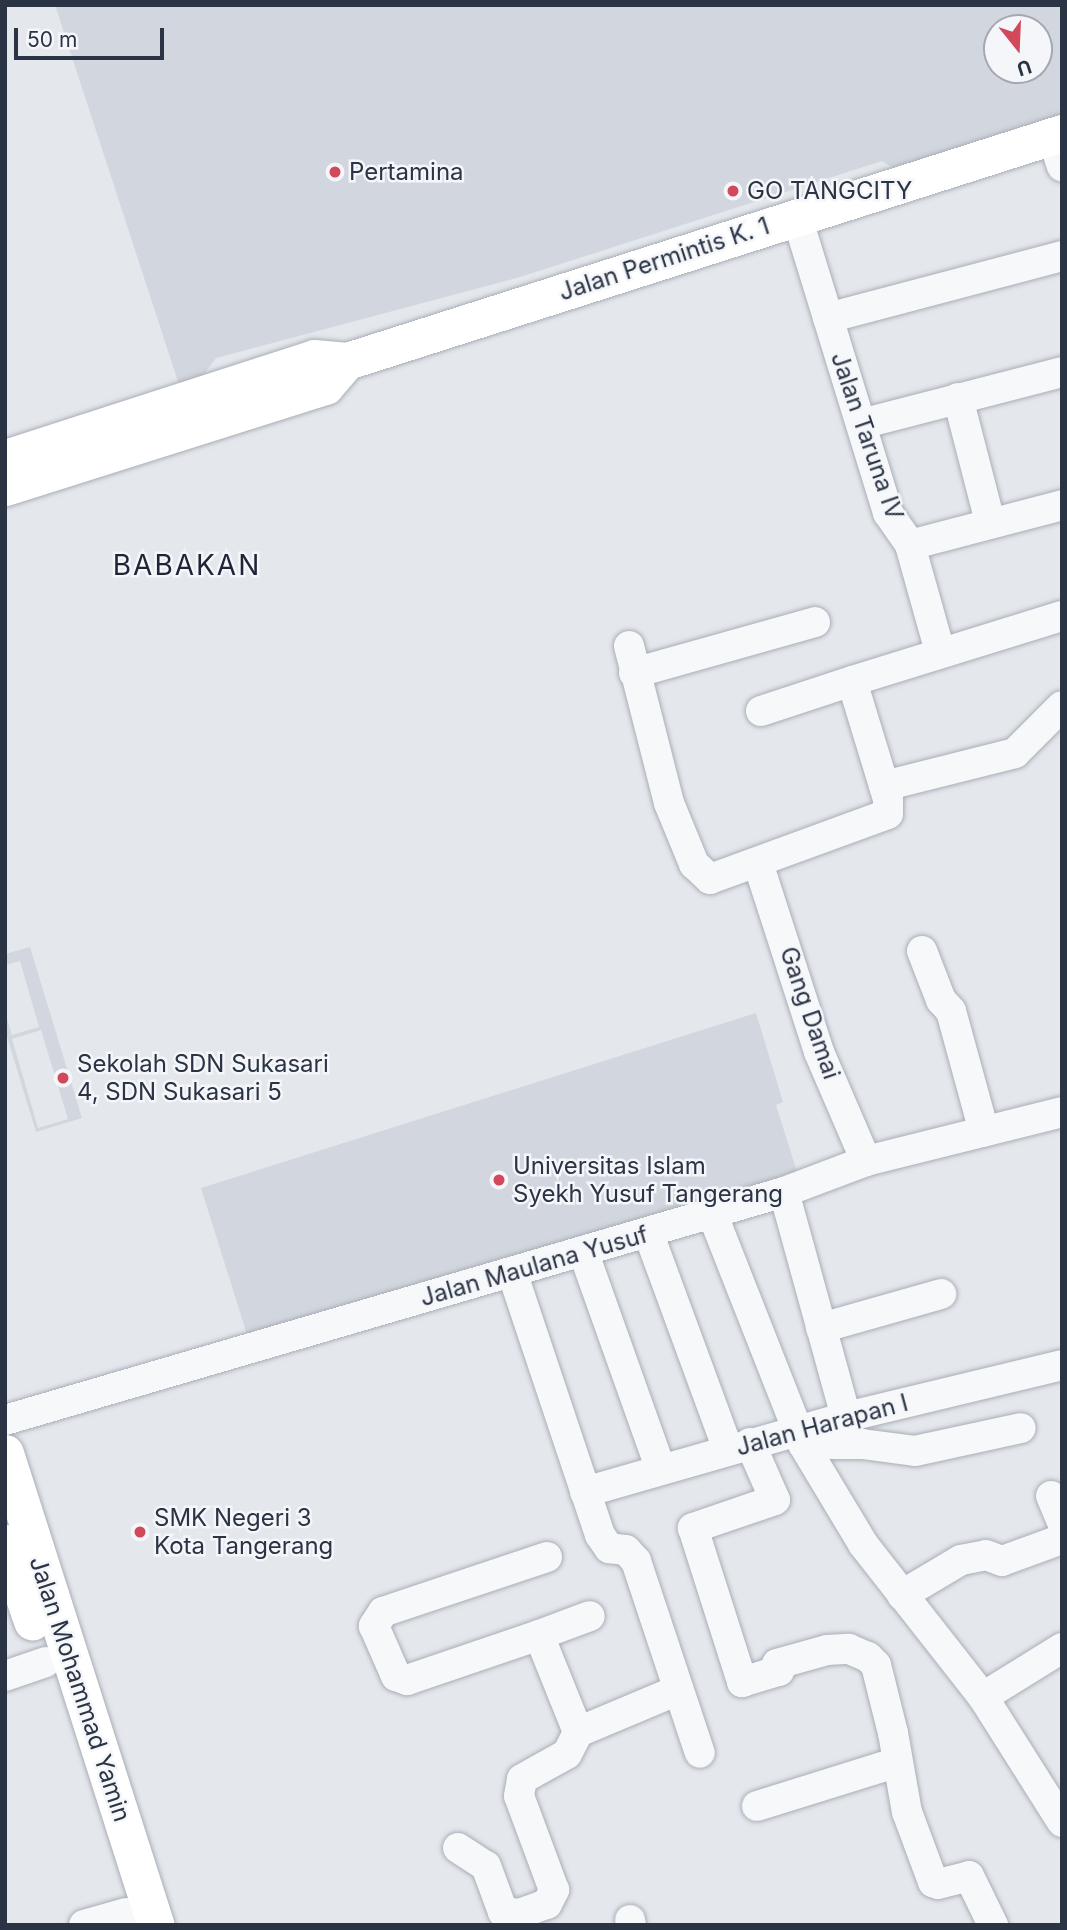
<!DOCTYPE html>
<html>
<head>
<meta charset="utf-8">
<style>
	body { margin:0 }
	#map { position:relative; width:1067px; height:1930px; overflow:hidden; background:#e4e7ec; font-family:Inter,sans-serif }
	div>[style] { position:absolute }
	.built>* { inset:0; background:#d2d6de }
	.roads { filter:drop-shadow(0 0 2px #a9aeb7) drop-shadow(0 0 2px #a9aeb7) }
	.minor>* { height:30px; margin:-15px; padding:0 15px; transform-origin:15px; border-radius:15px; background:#f7f8fa }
	.major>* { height:37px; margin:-18.5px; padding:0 18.5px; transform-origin:18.5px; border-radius:18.5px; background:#fff }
	.dots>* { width:19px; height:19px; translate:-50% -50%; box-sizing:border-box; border:4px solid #f4f6f9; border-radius:50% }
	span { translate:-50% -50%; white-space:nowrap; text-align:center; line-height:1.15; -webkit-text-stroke:5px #f4f6f9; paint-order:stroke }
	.poi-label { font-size:24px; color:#2b3445 }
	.left { translate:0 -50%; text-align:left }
	.street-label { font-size:24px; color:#2b3445 }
	.quarter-label { font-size:28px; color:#1d2536; letter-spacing:2px }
	.frame { position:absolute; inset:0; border:7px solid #2b3445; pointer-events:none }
	.north { position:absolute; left:983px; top:14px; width:70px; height:70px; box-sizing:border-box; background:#f4f6f9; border:2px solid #a4a8b1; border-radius:50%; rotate:162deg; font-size:19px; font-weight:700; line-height:28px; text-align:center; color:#2b3445 }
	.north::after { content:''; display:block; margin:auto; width:24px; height:32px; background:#d1495b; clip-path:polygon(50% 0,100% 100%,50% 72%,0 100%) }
	.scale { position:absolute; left:14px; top:28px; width:150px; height:32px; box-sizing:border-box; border:4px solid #2b3445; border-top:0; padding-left:9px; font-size:21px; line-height:24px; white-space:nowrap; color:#2b3445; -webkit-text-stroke:5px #f4f6f9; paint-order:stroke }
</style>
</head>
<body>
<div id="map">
	<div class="built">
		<div style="clip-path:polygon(evenodd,55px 5px,1062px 5px,1062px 116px,896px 170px,882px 161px,520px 277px,216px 358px,184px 400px,55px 5px,997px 28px,1039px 28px,1039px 70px,997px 70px,997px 28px)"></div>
		<div style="clip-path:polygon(evenodd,30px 947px,82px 1118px,36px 1132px,5px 1030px,5px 1013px,12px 1035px,39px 1027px,20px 961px,5px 965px,5px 954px,30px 947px,41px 1030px,68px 1119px,38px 1128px,12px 1039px,41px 1030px)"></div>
		<div style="clip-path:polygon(756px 1013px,783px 1102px,776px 1105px,797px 1172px,250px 1344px,201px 1188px)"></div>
	</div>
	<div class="roads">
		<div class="minor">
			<div style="left:1052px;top:136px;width:32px;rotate:72deg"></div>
			<div style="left:797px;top:217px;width:310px;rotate:72.9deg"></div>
			<div style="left:888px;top:513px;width:39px;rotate:55deg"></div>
			<div style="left:910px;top:545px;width:111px;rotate:74.3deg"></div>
			<div style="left:828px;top:318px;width:242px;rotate:-14.8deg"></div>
			<div style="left:958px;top:398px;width:128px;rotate:75.5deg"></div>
			<div style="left:861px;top:424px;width:208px;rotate:-14.5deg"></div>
			<div style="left:910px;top:545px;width:157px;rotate:-14.7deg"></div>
			<div style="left:629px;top:646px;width:162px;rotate:75.7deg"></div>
			<div style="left:669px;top:803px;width:66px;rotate:67.7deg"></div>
			<div style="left:694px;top:864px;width:22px;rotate:43deg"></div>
			<div style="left:710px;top:879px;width:189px;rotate:-20.1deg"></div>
			<div style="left:888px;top:814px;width:15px;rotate:-90deg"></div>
			<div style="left:888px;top:799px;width:123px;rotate:-107deg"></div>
			<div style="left:852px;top:681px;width:220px;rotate:-17.2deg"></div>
			<div style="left:634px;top:673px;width:188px;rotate:-15.7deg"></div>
			<div style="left:761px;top:711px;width:96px;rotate:-18.2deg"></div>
			<div style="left:884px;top:786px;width:135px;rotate:-14.1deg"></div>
			<div style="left:1015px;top:753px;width:66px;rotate:-45deg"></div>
			<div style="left:758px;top:863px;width:199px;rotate:72.1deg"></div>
			<div style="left:819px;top:1052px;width:119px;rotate:66.7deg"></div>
			<div style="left:922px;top:951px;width:53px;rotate:68.8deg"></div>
			<div style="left:941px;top:1000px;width:15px;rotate:48deg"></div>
			<div style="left:951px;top:1011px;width:125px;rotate:74.7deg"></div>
			<div style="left:784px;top:1192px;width:233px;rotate:74.6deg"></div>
			<div style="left:712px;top:1213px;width:248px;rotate:68.5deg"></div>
			<div style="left:803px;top:1444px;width:117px;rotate:59deg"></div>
			<div style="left:863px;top:1544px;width:194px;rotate:51.9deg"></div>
			<div style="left:983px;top:1697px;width:148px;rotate:57.7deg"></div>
			<div style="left:648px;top:1232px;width:232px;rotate:69.8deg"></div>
			<div style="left:583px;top:1251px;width:232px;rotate:70.4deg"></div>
			<div style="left:512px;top:1272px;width:277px;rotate:71.5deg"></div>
			<div style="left:600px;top:1535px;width:16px;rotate:55deg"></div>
			<div style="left:609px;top:1548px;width:17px;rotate:7deg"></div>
			<div style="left:626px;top:1550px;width:15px;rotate:48deg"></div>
			<div style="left:636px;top:1561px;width:202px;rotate:71.6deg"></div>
			<div style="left:821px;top:1328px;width:125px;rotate:-15.8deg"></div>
			<div style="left:5px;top:1420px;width:812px;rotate:-16.31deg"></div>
			<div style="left:784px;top:1192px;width:88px;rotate:-20.7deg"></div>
			<div style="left:866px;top:1161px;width:202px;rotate:-14deg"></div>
			<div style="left:750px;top:1443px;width:62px;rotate:66.3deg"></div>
			<div style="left:775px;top:1500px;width:87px;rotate:161.1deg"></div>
			<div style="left:693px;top:1528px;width:162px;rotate:72.3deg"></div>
			<div style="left:742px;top:1682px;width:39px;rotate:-17deg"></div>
			<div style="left:779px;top:1671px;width:7px;rotate:-106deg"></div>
			<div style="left:777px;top:1664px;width:52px;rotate:-15.6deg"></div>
			<div style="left:827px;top:1650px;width:22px;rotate:-3deg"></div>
			<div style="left:849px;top:1649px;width:21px;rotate:23deg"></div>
			<div style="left:868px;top:1657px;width:11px;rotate:45deg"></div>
			<div style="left:876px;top:1665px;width:70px;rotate:76deg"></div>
			<div style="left:893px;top:1733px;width:80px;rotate:80deg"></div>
			<div style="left:907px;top:1812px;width:75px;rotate:69.6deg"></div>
			<div style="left:933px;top:1882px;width:5px;rotate:22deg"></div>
			<div style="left:938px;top:1884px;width:32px;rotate:-14deg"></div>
			<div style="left:969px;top:1876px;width:55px;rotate:63.9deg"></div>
			<div style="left:803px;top:1444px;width:59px"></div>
			<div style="left:862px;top:1444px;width:53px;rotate:7.5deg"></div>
			<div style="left:915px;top:1451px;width:108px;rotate:-12.2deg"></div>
			<div style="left:585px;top:1492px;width:272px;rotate:-16deg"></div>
			<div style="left:846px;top:1417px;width:222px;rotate:-13.5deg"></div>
			<div style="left:1051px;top:1496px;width:28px;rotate:67deg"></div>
			<div style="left:547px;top:1557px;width:173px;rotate:161.5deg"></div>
			<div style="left:383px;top:1612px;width:17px;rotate:123deg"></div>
			<div style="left:374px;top:1626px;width:55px;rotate:66.3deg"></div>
			<div style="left:396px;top:1676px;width:12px;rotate:20deg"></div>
			<div style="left:407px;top:1680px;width:139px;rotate:-18.8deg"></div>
			<div style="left:539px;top:1635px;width:105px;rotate:68.1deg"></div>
			<div style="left:902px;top:1595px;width:69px;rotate:-30.7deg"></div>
			<div style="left:961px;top:1560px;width:25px;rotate:-11deg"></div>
			<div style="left:986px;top:1555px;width:17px;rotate:21deg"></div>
			<div style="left:1002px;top:1561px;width:64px;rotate:-20.1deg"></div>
			<div style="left:539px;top:1635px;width:54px;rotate:-20.4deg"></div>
			<div style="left:5px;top:1676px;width:43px;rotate:-18.9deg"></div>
			<div style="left:983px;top:1697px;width:93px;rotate:-31.8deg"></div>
			<div style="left:757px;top:1806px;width:145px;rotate:-17.3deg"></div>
			<div style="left:458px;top:1848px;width:33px;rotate:33deg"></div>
			<div style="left:486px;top:1866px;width:49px;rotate:69.7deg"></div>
			<div style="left:503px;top:1912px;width:16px;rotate:7deg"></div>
			<div style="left:519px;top:1914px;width:30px;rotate:-20deg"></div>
			<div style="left:547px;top:1904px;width:16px;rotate:-63deg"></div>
			<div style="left:554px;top:1890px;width:100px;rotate:-110.4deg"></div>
			<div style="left:519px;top:1796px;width:17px;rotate:-80deg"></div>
			<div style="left:522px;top:1779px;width:51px;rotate:-29.1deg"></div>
			<div style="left:567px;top:1754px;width:25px;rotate:-63deg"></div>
			<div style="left:578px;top:1732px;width:108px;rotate:-22.8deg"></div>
			<div style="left:630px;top:1920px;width:5px;rotate:79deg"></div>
			<div style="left:84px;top:1925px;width:44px;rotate:-15.9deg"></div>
		</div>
		<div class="major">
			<div style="left:5px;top:458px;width:325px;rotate:-17.9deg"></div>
			<div style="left:314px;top:358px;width:33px;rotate:5deg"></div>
			<div style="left:347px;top:361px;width:750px;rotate:-17.69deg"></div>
			<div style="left:5px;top:487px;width:336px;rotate:-17.5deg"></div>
			<div style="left:325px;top:386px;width:33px;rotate:-49deg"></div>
			<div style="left:5px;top:1453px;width:496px;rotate:72.3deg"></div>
			<div style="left:5px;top:1543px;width:83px;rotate:70.9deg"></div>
		</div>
	</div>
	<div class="dots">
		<div style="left:335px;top:172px;background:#d1495b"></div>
		<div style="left:733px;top:191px;background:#d1495b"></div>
		<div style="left:63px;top:1078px;background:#d1495b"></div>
		<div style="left:499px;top:1180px;background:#d1495b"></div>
		<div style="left:140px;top:1532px;background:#d1495b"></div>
	</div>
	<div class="poi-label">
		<span class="left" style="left:349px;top:172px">Pertamina</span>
		<span class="left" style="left:747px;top:191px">GO TANGCITY</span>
		<span class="left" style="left:77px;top:1078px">Sekolah SDN Sukasari<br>4, SDN Sukasari 5</span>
		<span class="left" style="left:513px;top:1180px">Universitas Islam<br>Syekh Yusuf Tangerang</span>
		<span class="left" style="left:154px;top:1532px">SMK Negeri 3<br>Kota Tangerang</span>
	</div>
	<div class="street-label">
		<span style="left:664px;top:259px;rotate:-18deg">Jalan Permintis K. 1</span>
		<span style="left:867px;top:436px;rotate:71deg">Jalan Taruna IV</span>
		<span style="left:810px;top:1013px;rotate:71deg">Gang Damai</span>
		<span style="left:534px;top:1266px;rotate:-16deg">Jalan Maulana Yusuf</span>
		<span style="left:822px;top:1425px;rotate:-15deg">Jalan Harapan I</span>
		<span style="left:80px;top:1689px;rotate:72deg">Jalan Mohammad Yamin</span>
	</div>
	<div class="quarter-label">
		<span style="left:187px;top:565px">BABAKAN</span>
	</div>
	<div class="frame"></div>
	<div class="north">U</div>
	<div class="scale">50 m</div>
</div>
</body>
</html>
